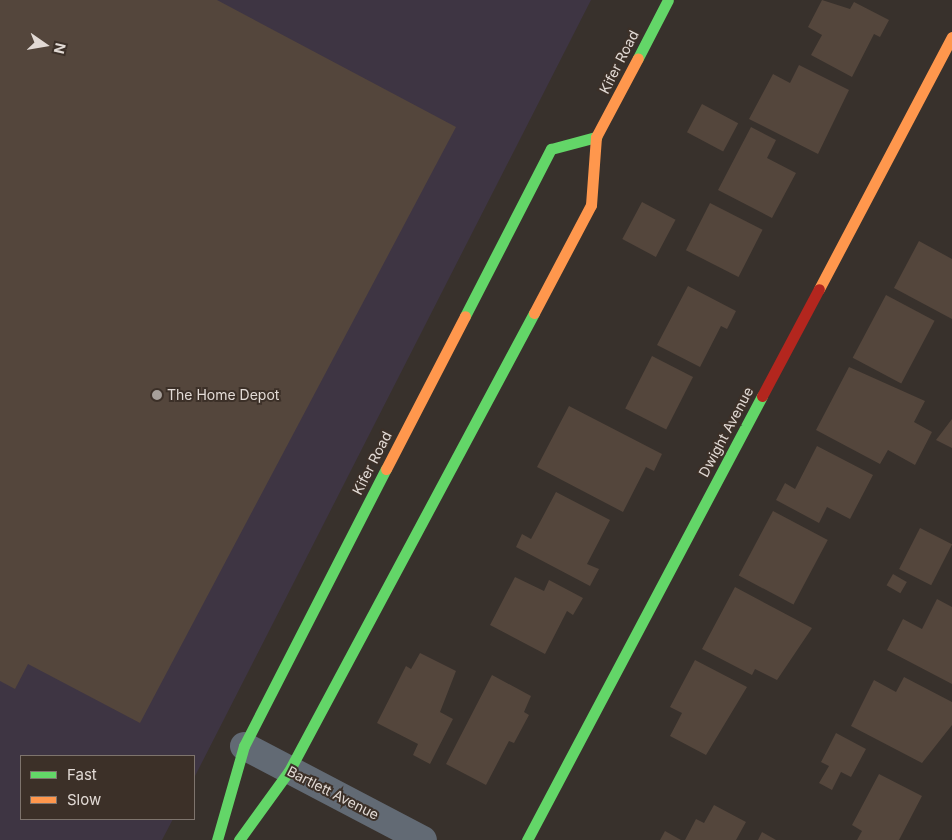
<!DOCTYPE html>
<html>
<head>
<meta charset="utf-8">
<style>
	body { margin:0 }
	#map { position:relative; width:952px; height:840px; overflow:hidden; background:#38312c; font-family:Inter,sans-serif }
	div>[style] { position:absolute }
	.commercial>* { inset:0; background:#3e3543 }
	.building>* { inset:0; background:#54463c; transform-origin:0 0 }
	.street>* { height:28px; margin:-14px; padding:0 14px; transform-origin:14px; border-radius:14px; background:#626a74 }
	.fast>* { height:11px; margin:-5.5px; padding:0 5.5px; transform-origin:5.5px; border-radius:5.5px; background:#63d668 }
	.slow>* { height:11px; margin:-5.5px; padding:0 5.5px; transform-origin:5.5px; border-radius:5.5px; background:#ff974d }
	.jam>* { height:11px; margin:-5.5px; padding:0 5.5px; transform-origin:5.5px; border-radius:5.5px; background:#b3261e }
	.dots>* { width:14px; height:14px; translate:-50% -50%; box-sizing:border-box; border:2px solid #3c3028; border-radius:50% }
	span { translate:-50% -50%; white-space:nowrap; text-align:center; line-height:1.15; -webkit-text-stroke:4px #3c3028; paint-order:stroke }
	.street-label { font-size:14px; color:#e2dad5 }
	.poi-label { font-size:14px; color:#e2dad5 }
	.left { translate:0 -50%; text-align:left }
	.legend { position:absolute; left:20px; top:755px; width:175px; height:65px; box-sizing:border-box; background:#3c3028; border:1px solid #7e746d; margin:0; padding:6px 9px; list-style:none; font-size:15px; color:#e2dad5 }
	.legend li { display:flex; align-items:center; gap:10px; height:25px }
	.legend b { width:25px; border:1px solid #7e746d }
	.north { position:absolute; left:20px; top:20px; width:50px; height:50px; -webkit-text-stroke:4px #3c3028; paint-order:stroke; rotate:103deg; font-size:14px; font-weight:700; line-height:20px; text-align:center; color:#e2dad5 }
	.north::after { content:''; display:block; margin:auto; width:18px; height:22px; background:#e2dad5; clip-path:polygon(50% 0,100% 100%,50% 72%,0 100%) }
</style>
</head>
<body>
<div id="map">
	<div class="commercial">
		<div style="clip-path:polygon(0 0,591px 0,194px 778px,194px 756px,21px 756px,21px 819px,173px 819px,162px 840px,0 840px)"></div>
	</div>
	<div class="building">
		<div style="clip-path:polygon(0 0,217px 0,456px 127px,140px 723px,28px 664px,15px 689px,0 681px)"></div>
		<div style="clip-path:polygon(822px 0,850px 9px,854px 2px,889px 20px,880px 37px,874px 34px,852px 77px,811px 55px,822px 35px,808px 27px)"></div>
		<div style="clip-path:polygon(799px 65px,849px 90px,818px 154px,749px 119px,773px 74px,790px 83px)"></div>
		<div style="left:702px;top:104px;width:41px;height:32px;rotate:28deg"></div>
		<div style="clip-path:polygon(751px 127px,776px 140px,767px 158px,796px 173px,772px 218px,718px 190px)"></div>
		<div style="left:642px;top:202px;width:38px;height:42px;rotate:28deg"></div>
		<div style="left:710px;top:203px;width:59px;height:53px;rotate:27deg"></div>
		<div style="clip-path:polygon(919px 241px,952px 259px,952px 319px,894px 288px)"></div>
		<div style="clip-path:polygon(688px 286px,736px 311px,727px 329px,721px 326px,700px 367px,657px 345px)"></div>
		<div style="left:886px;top:295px;width:55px;height:71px;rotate:28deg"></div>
		<div style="left:652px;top:356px;width:46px;height:59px;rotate:27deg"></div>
		<div style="clip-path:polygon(849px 367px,925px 401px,914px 422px,932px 432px,915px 465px,888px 450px,880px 464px,816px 430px)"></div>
		<div style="clip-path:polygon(569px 406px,662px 454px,654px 471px,646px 467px,623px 512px,537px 467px)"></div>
		<div style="clip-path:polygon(952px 419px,952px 448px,936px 440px)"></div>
		<div style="clip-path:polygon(817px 446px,873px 475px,850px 519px,827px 507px,819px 523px,776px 500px,785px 483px,795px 489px)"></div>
		<div style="clip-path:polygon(556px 492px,610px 520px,587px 564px,599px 569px,590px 586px,516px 547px,522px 534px,531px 539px)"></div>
		<div style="left:773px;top:511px;width:62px;height:73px;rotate:28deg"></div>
		<div style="left:920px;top:528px;width:36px;height:46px;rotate:27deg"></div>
		<div style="left:893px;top:574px;width:16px;height:13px;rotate:30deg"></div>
		<div style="clip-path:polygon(515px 577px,544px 591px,549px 580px,583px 598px,573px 615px,567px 611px,545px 654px,490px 625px)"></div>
		<div style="clip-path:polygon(735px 587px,812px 628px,777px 680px,755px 669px,752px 675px,702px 649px)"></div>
		<div style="clip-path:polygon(937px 599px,952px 607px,952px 684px,887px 650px,903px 619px,922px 629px)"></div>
		<div style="clip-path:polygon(420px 653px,456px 671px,440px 712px,453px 719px,430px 764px,413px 755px,418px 744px,377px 723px,406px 666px,411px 669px)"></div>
		<div style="clip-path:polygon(695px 660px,747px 687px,706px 755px,670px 736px,682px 713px,670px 707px)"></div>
		<div style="clip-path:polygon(492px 675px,531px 696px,524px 712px,529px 715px,514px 743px,509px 741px,486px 785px,446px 764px)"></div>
		<div style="clip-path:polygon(904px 677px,952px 702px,952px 725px,922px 763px,851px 726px,874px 680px,896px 692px)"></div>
		<div style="clip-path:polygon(836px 733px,866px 749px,851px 777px,841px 772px,832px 790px,819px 783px,829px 766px,821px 762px)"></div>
		<div style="clip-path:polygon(879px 774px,922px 796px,899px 840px,857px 840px,862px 831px,852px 825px)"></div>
		<div style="clip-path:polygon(714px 805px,746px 822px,736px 840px,685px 840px,696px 819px,704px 823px)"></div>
		<div style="clip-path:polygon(665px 831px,681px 840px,660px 840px)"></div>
		<div style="clip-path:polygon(762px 832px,776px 840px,758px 840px)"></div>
	</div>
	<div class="street">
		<div style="left:244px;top:746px;width:202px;rotate:27.7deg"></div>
	</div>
	<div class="fast">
		<div style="left:638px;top:58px;width:65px;rotate:-62.7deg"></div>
		<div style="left:465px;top:316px;width:188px;rotate:-62.8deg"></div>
		<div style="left:551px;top:149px;width:47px;rotate:-14.9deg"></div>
		<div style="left:217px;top:840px;width:98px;rotate:-74deg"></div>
		<div style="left:244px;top:746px;width:311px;rotate:-62.9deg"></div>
		<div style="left:239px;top:840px;width:85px;rotate:-54.1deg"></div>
		<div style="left:289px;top:771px;width:519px;rotate:-61.86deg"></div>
		<div style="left:527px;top:840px;width:502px;rotate:-62.11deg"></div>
	</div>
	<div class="slow">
		<div style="left:819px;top:289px;width:285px;rotate:-62.2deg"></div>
		<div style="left:534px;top:313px;width:122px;rotate:-62.2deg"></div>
		<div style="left:591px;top:205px;width:68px;rotate:-85.8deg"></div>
		<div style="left:596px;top:137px;width:89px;rotate:-62deg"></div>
		<div style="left:386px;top:469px;width:172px;rotate:-62.7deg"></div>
	</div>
	<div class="jam">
		<div style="left:762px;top:396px;width:121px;rotate:-62deg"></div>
	</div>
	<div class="dots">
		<div style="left:157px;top:395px;background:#a69f9a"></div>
	</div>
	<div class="street-label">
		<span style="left:619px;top:62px;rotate:-63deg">Kifer Road</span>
		<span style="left:726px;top:432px;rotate:-62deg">Dwight Avenue</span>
		<span style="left:372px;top:463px;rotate:-63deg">Kifer Road</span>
		<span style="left:333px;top:793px;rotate:27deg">Bartlett Avenue</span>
	</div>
	<div class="poi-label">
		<span class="left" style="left:167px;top:395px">The Home Depot</span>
	</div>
	<ul class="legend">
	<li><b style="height:6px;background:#63d668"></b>Fast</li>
	<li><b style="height:6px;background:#ff974d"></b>Slow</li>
	</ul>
	<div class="north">N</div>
</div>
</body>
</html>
